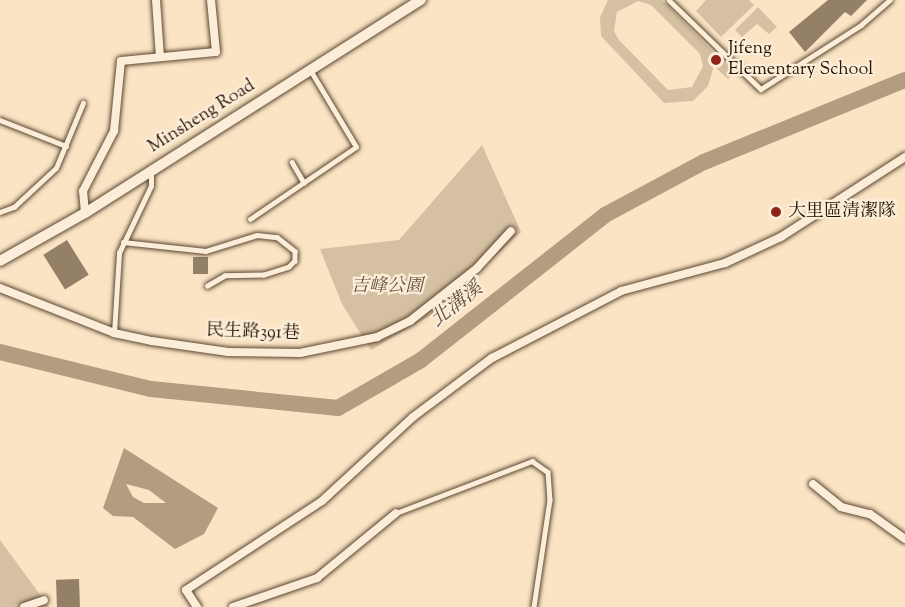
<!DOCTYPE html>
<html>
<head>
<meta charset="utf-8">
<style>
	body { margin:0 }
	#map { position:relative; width:905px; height:607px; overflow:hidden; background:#fae4c4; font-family:"Sorts Mill Goudy","Noto Serif TC",serif }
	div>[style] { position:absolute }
	.green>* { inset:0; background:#d6c0a3 }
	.water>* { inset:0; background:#b29d81 }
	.river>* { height:16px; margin:-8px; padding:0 8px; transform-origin:8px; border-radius:8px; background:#b29d81 }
	.building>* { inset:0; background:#948066; transform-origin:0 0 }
	.roads { filter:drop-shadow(0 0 2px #5b4731) drop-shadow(0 0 2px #5b4731) }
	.service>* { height:4.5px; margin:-2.25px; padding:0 2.25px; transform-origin:2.25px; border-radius:2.25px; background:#fcedd9 }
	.minor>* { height:8px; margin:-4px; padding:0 4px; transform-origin:4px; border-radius:4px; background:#fcedd9 }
	.tertiary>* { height:10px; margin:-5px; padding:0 5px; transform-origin:5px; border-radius:5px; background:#fcedd9 }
	.dots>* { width:16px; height:16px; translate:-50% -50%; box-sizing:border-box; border:3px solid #fcedd9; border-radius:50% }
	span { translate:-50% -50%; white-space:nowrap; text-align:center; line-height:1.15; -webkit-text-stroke:4.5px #fcedd9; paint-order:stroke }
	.poi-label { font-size:18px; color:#261300 }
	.left { translate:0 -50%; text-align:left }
	.street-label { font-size:18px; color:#261300 }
	.park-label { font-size:18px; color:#645039; font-style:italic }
	.water-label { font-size:20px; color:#65513a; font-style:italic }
</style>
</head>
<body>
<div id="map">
	<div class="green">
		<div style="clip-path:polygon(evenodd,608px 0,662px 0,734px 73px,728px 79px,714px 66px,708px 86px,693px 101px,664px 103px,601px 36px,600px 17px,608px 0,638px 1px,651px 5px,700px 54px,703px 66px,692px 87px,668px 90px,619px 40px,614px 31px,617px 12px,638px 1px)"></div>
		<div style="clip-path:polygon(706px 0,749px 0,754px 5px,721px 37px,696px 11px)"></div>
		<div style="clip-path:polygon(758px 7px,777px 27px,769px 34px,757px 24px,742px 37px,735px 30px)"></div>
		<div style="clip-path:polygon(482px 145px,521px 232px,433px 314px,371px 350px,342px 304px,320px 249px,399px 240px)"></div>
		<div style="clip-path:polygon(0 540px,49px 607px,0 607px)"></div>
	</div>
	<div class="water">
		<div style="clip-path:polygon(evenodd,124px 448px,218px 508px,204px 534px,175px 549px,133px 517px,113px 516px,103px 508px,124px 448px,126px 484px,149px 490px,166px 503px,144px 503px,133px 497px,126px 484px)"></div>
	</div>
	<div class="river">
		<div style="left:0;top:352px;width:155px;rotate:13.8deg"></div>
		<div style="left:151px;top:389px;width:188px;rotate:5.8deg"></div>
		<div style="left:338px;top:408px;width:96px;rotate:-30deg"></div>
		<div style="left:421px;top:360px;width:234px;rotate:-38.2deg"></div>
		<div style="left:605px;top:215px;width:112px;rotate:-28.2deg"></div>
		<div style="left:704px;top:162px;width:217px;rotate:-22.2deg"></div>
	</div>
	<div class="building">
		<div style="clip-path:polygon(828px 0,867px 0,851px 16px,845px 12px,805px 52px,789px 32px)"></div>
		<div style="left:67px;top:240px;width:41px;height:28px;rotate:58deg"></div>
		<div style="left:193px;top:257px;width:15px;height:17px"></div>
		<div style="left:79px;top:579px;width:28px;height:23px;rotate:88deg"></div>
	</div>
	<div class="roads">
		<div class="service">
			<div style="left:669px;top:0;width:128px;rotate:44.1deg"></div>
			<div style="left:761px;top:89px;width:119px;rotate:-32.6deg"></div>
			<div style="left:861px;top:25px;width:38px;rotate:-41deg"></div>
			<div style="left:0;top:120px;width:71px;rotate:21.5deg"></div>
			<div style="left:292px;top:162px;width:24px;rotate:60deg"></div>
			<div style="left:0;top:212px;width:15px;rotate:-20deg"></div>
			<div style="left:14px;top:207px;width:57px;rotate:-42.9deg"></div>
			<div style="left:56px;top:168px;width:70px;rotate:-67.4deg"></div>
			<div style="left:250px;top:219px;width:128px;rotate:-34.2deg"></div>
			<div style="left:356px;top:147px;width:90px;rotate:-120.9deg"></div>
			<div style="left:123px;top:242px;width:83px;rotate:6.2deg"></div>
			<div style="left:206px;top:251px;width:53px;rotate:-17.4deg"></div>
			<div style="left:257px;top:235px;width:20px;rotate:6deg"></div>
			<div style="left:277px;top:237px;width:23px;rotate:38deg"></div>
			<div style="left:295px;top:251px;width:10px;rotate:90deg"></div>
			<div style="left:295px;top:261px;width:8px;rotate:135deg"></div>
			<div style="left:289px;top:267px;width:26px;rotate:162deg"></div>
			<div style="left:264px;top:275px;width:39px;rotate:179deg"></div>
			<div style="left:225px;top:276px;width:20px;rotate:150deg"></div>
			<div style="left:114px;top:333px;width:80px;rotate:-86.4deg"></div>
			<div style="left:119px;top:253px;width:74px;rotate:-64.5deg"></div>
			<div style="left:151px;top:186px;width:12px;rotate:-90deg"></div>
			<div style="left:396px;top:513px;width:146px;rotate:-20.9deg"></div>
			<div style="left:532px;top:461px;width:19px;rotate:35deg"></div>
			<div style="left:548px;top:472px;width:28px;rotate:86deg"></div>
			<div style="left:550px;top:500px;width:108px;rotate:98.5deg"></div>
		</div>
		<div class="minor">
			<div style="left:156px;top:0;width:57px;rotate:86deg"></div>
			<div style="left:85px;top:213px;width:22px;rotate:-95deg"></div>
			<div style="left:83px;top:191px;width:68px;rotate:-62.7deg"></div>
			<div style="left:114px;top:131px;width:70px;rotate:-84.3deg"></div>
			<div style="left:121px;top:61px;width:95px;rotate:-5.4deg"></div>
			<div style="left:216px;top:52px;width:52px;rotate:-95.5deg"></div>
			<div style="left:0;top:288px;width:123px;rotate:21.5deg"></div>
			<div style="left:114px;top:333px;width:39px;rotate:12deg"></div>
			<div style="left:152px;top:341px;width:77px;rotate:8.2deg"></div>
			<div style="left:228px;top:352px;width:72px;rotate:0.8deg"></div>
			<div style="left:300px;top:353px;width:79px;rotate:-11.7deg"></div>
			<div style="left:377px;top:337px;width:37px;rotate:-26deg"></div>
			<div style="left:410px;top:321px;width:85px;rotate:-38.3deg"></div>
			<div style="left:477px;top:268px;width:50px;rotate:-47.4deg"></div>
			<div style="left:813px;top:484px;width:36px;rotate:39deg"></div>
			<div style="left:841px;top:507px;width:30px;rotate:14deg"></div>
			<div style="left:870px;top:514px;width:43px;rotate:35.5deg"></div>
			<div style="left:24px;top:607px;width:21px;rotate:-19deg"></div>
			<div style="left:197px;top:607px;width:20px;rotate:-123deg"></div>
			<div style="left:186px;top:590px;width:163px;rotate:-33.2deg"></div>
			<div style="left:322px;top:501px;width:124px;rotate:-42.7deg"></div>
			<div style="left:413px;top:417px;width:99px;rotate:-36.8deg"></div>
			<div style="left:492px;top:358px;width:145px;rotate:-27.4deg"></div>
			<div style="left:621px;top:291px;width:108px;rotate:-15.1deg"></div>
			<div style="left:725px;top:263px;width:62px;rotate:-24.9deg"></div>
			<div style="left:781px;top:237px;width:148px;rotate:-32.8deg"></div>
			<div style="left:233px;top:607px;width:89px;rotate:-19deg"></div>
			<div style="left:317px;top:578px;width:102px;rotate:-39.4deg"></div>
		</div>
		<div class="tertiary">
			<div style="left:0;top:261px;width:98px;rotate:-29.5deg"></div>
			<div style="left:85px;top:213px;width:398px;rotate:-32.4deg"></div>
		</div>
	</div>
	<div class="dots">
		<div style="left:716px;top:60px;background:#8f2418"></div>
		<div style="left:776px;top:212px;background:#8f2418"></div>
	</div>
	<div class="poi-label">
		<span class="left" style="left:728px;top:60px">Jifeng<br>Elementary School</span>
		<span class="left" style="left:788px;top:212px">大里區清潔隊</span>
	</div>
	<div class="street-label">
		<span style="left:202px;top:117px;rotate:-32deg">Minsheng Road</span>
		<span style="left:253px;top:333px;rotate:2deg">民生路391巷</span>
	</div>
	<div class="park-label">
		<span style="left:387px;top:287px">吉峰公園</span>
	</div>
	<div class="water-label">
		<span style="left:457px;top:305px;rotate:-38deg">北溝溪</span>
	</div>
</div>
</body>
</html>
